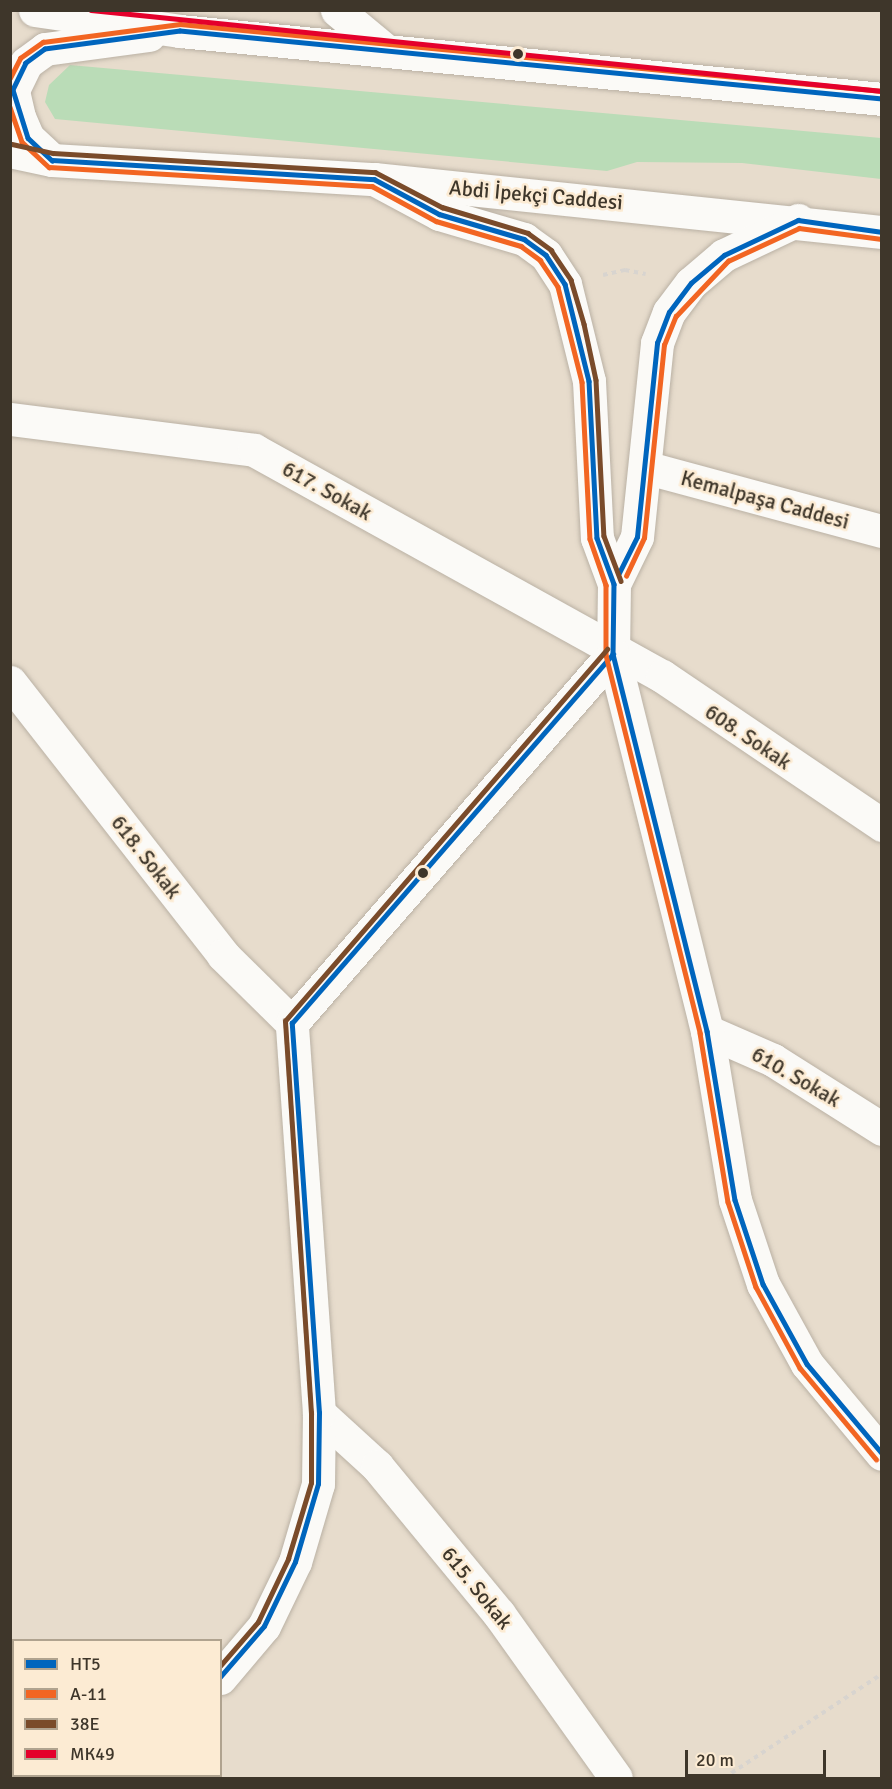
<!DOCTYPE html>
<html>
<head>
<meta charset="utf-8">
<style>
	body { margin:0 }
	#map { position:relative; width:892px; height:1789px; overflow:hidden; background:#e7dccc; font-family:Signika,sans-serif }
	div>[style] { position:absolute }
	.green>* { inset:0; background:#badcb7 }
	.path>* { height:4px; margin-top:-2px; transform-origin:0; background:repeating-linear-gradient(90deg,#d8d4cf 0 4.5px,transparent 0 9px) }
	.roads { filter:drop-shadow(0 0 2px #bab1a4) drop-shadow(0 0 2px #bab1a4) }
	.minor>* { height:33px; margin:-16.5px; padding:0 16.5px; transform-origin:16.5px; border-radius:16.5px; background:#fbfaf7 }
	.major>* { height:33px; margin:-16.5px; padding:0 16.5px; transform-origin:16.5px; border-radius:16.5px; background:#fbfaf7 }
	.bus-1>* { height:4.5px; margin:-2.25px; padding:0 2.25px; transform-origin:2.25px; border-radius:2.25px; background:#0065bd }
	.bus-2>* { height:4.5px; margin:-2.25px; padding:0 2.25px; transform-origin:2.25px; border-radius:2.25px; background:#f26522 }
	.bus-3>* { height:4.5px; margin:-2.25px; padding:0 2.25px; transform-origin:2.25px; border-radius:2.25px; background:#7a4b2a }
	.bus-4>* { height:4.5px; margin:-2.25px; padding:0 2.25px; transform-origin:2.25px; border-radius:2.25px; background:#e4002b }
	.dots>* { width:16px; height:16px; translate:-50% -50%; box-sizing:border-box; border:3px solid #fcebd3; border-radius:50% }
	span { translate:-50% -50%; white-space:nowrap; text-align:center; line-height:1.15; -webkit-text-stroke:5px #fcebd3; paint-order:stroke }
	.street-label { font-size:21px; color:#3e362a }
	.frame { position:absolute; inset:0; border:12px solid #3e362a; pointer-events:none }
	.legend { position:absolute; left:12px; top:1639px; width:210px; height:138px; box-sizing:border-box; background:#fcebd3; border:2px solid #b0a38f; margin:0; padding:8px 10px; list-style:none; font-size:18px; color:#3e362a }
	.legend li { display:flex; align-items:center; gap:12px; height:30px }
	.legend b { width:30px; border:2px solid #b0a38f }
	.scale { position:absolute; left:685px; top:1750px; width:141px; height:27px; box-sizing:border-box; border:3px solid #3e362a; border-top:0; padding-left:8px; font-size:18px; line-height:21px; white-space:nowrap; color:#3e362a; -webkit-text-stroke:4px #fcebd3; paint-order:stroke }
</style>
</head>
<body>
<div id="map">
	<div class="green">
		<div style="clip-path:polygon(70px 65px,881px 138px,881px 179px,742px 163px,637px 162px,607px 171px,55px 119px,45px 102px,49px 85px)"></div>
	</div>
	<div class="path">
		<div style="left:603px;top:275px;width:23px;rotate:-13deg"></div>
		<div style="left:625px;top:270px;width:21px;rotate:11deg"></div>
		<div style="left:724px;top:1778px;width:189px;rotate:-33.4deg"></div>
	</div>
	<div class="roads">
		<div class="minor">
			<div style="left:337px;top:10px;width:61px;rotate:39.7deg"></div>
			<div style="left:10px;top:419px;width:246px;rotate:7.2deg"></div>
			<div style="left:254px;top:450px;width:466px;rotate:29deg"></div>
			<div style="left:662px;top:676px;width:266px;rotate:34.1deg"></div>
			<div style="left:648px;top:468px;width:242px;rotate:15.1deg"></div>
			<div style="left:10px;top:682px;width:346px;rotate:52deg"></div>
			<div style="left:223px;top:955px;width:97px;rotate:44.6deg"></div>
			<div style="left:707px;top:1031px;width:72px;rotate:23.7deg"></div>
			<div style="left:773px;top:1060px;width:129px;rotate:32.3deg"></div>
			<div style="left:319px;top:1413px;width:79px;rotate:42.4deg"></div>
			<div style="left:377px;top:1466px;width:192px;rotate:50.5deg"></div>
			<div style="left:499px;top:1614px;width:201px;rotate:54.5deg"></div>
			<div style="left:220px;top:1678px;width:68px;rotate:-49.8deg"></div>
			<div style="left:264px;top:1626px;width:71px;rotate:-64.2deg"></div>
			<div style="left:295px;top:1562px;width:81px;rotate:-73.6deg"></div>
			<div style="left:318px;top:1484px;width:71px;rotate:-89.2deg"></div>
			<div style="left:319px;top:1413px;width:391px;rotate:-94deg"></div>
			<div style="left:292px;top:1023px;width:489px;rotate:-49deg"></div>
			<div style="left:10px;top:1757px;width:4px;rotate:-14deg"></div>
		</div>
		<div class="major">
			<div style="left:35px;top:10px;width:147px;rotate:8.2deg"></div>
			<div style="left:180px;top:31px;width:705px;rotate:5.53deg"></div>
			<div style="left:10px;top:151px;width:43px;rotate:12.1deg"></div>
			<div style="left:52px;top:160px;width:323px;rotate:3.4deg"></div>
			<div style="left:374px;top:179px;width:511px;rotate:5.96deg"></div>
			<div style="left:52px;top:160px;width:33px;rotate:-137deg"></div>
			<div style="left:28px;top:138px;width:23px;rotate:-113deg"></div>
			<div style="left:19px;top:117px;width:28px;rotate:-103deg"></div>
			<div style="left:13px;top:90px;width:30px;rotate:-64deg"></div>
			<div style="left:26px;top:63px;width:24px;rotate:-36deg"></div>
			<div style="left:45px;top:49px;width:105px;rotate:-7.7deg"></div>
			<div style="left:374px;top:179px;width:74px;rotate:28.3deg"></div>
			<div style="left:439px;top:214px;width:89px;rotate:16.4deg"></div>
			<div style="left:524px;top:239px;width:27px;rotate:36deg"></div>
			<div style="left:546px;top:255px;width:35px;rotate:57deg"></div>
			<div style="left:565px;top:284px;width:100px;rotate:76.1deg"></div>
			<div style="left:589px;top:381px;width:157px;rotate:87.1deg"></div>
			<div style="left:597px;top:538px;width:49px;rotate:69.7deg"></div>
			<div style="left:614px;top:584px;width:70px;rotate:90.8deg"></div>
			<div style="left:613px;top:654px;width:389px;rotate:76deg"></div>
			<div style="left:707px;top:1031px;width:171px;rotate:80.6deg"></div>
			<div style="left:735px;top:1200px;width:89px;rotate:71.6deg"></div>
			<div style="left:763px;top:1284px;width:91px;rotate:61.2deg"></div>
			<div style="left:807px;top:1364px;width:117px;rotate:50.2deg"></div>
			<div style="left:614px;top:584px;width:52px;rotate:-63.9deg"></div>
			<div style="left:637px;top:537px;width:195px;rotate:-84.1deg"></div>
			<div style="left:657px;top:343px;width:33px;rotate:-69deg"></div>
			<div style="left:669px;top:312px;width:36px;rotate:-53deg"></div>
			<div style="left:691px;top:283px;width:43px;rotate:-40.3deg"></div>
			<div style="left:724px;top:255px;width:82px;rotate:-25.3deg"></div>
		</div>
	</div>
	<div class="bus-1">
		<div style="left:882px;top:99px;width:705px;rotate:-174.47deg"></div>
		<div style="left:180px;top:31px;width:136px;rotate:172.4deg"></div>
		<div style="left:45px;top:49px;width:24px;rotate:144deg"></div>
		<div style="left:26px;top:63px;width:30px;rotate:116deg"></div>
		<div style="left:13px;top:90px;width:50px;rotate:72.6deg"></div>
		<div style="left:28px;top:138px;width:33px;rotate:43deg"></div>
		<div style="left:52px;top:160px;width:323px;rotate:3.4deg"></div>
		<div style="left:374px;top:179px;width:74px;rotate:28.3deg"></div>
		<div style="left:439px;top:214px;width:89px;rotate:16.4deg"></div>
		<div style="left:524px;top:239px;width:27px;rotate:36deg"></div>
		<div style="left:546px;top:255px;width:35px;rotate:57deg"></div>
		<div style="left:565px;top:284px;width:100px;rotate:76.1deg"></div>
		<div style="left:589px;top:381px;width:157px;rotate:87.1deg"></div>
		<div style="left:597px;top:538px;width:49px;rotate:69.7deg"></div>
		<div style="left:614px;top:584px;width:70px;rotate:90.8deg"></div>
		<div style="left:613px;top:654px;width:389px;rotate:76deg"></div>
		<div style="left:707px;top:1031px;width:171px;rotate:80.6deg"></div>
		<div style="left:735px;top:1200px;width:89px;rotate:71.6deg"></div>
		<div style="left:763px;top:1284px;width:91px;rotate:61.2deg"></div>
		<div style="left:807px;top:1364px;width:116px;rotate:49.9deg"></div>
		<div style="left:619px;top:573px;width:40px;rotate:-63.4deg"></div>
		<div style="left:637px;top:537px;width:195px;rotate:-84.1deg"></div>
		<div style="left:657px;top:343px;width:33px;rotate:-69deg"></div>
		<div style="left:669px;top:312px;width:36px;rotate:-53deg"></div>
		<div style="left:691px;top:283px;width:43px;rotate:-40.3deg"></div>
		<div style="left:724px;top:255px;width:82px;rotate:-25.3deg"></div>
		<div style="left:798px;top:220px;width:85px;rotate:8.1deg"></div>
		<div style="left:220px;top:1677px;width:67px;rotate:-49.2deg"></div>
		<div style="left:264px;top:1626px;width:71px;rotate:-64.2deg"></div>
		<div style="left:295px;top:1562px;width:81px;rotate:-73.6deg"></div>
		<div style="left:318px;top:1484px;width:71px;rotate:-89.2deg"></div>
		<div style="left:319px;top:1413px;width:391px;rotate:-94deg"></div>
		<div style="left:292px;top:1023px;width:489px;rotate:-49deg"></div>
	</div>
	<div class="bus-2">
		<div style="left:10px;top:78px;width:22px;rotate:-63deg"></div>
		<div style="left:20px;top:58px;width:28px;rotate:-35deg"></div>
		<div style="left:43px;top:42px;width:138px;rotate:-7.5deg"></div>
		<div style="left:180px;top:24px;width:705px;rotate:5.45deg"></div>
		<div style="left:10px;top:107px;width:37px;rotate:71deg"></div>
		<div style="left:22px;top:142px;width:37px;rotate:43deg"></div>
		<div style="left:49px;top:167px;width:324px;rotate:3.4deg"></div>
		<div style="left:372px;top:186px;width:73px;rotate:28.7deg"></div>
		<div style="left:436px;top:221px;width:89px;rotate:16.4deg"></div>
		<div style="left:521px;top:246px;width:24px;rotate:36deg"></div>
		<div style="left:540px;top:260px;width:32px;rotate:56deg"></div>
		<div style="left:558px;top:287px;width:98px;rotate:75.8deg"></div>
		<div style="left:582px;top:382px;width:157px;rotate:87.1deg"></div>
		<div style="left:590px;top:539px;width:49px;rotate:70.8deg"></div>
		<div style="left:606px;top:585px;width:70px;rotate:90deg"></div>
		<div style="left:606px;top:655px;width:390px;rotate:76deg"></div>
		<div style="left:700px;top:1033px;width:171px;rotate:80.6deg"></div>
		<div style="left:728px;top:1202px;width:89px;rotate:71.8deg"></div>
		<div style="left:756px;top:1287px;width:92px;rotate:61.5deg"></div>
		<div style="left:800px;top:1368px;width:119px;rotate:50.1deg"></div>
		<div style="left:626px;top:576px;width:42px;rotate:-64.7deg"></div>
		<div style="left:644px;top:538px;width:194px;rotate:-84.1deg"></div>
		<div style="left:664px;top:345px;width:31px;rotate:-68deg"></div>
		<div style="left:676px;top:316px;width:76px;rotate:-46.6deg"></div>
		<div style="left:728px;top:261px;width:78px;rotate:-24.9deg"></div>
		<div style="left:799px;top:228px;width:83px;rotate:7.6deg"></div>
	</div>
	<div class="bus-3">
		<div style="left:12px;top:144px;width:42px;rotate:12.4deg"></div>
		<div style="left:53px;top:153px;width:323px;rotate:3.4deg"></div>
		<div style="left:375px;top:172px;width:76px;rotate:27.6deg"></div>
		<div style="left:442px;top:207px;width:90px;rotate:16.8deg"></div>
		<div style="left:528px;top:233px;width:29px;rotate:36deg"></div>
		<div style="left:551px;top:250px;width:36px;rotate:56deg"></div>
		<div style="left:571px;top:280px;width:46px;rotate:73.5deg"></div>
		<div style="left:584px;top:324px;width:57px;rotate:77.9deg"></div>
		<div style="left:596px;top:380px;width:156px;rotate:87.1deg"></div>
		<div style="left:604px;top:536px;width:48px;rotate:69.3deg"></div>
		<div style="left:220px;top:1666px;width:58px;rotate:-49.2deg"></div>
		<div style="left:258px;top:1622px;width:70px;rotate:-64.5deg"></div>
		<div style="left:288px;top:1559px;width:79px;rotate:-73.2deg"></div>
		<div style="left:311px;top:1483px;width:70px;rotate:-90deg"></div>
		<div style="left:311px;top:1413px;width:393px;rotate:-93.8deg"></div>
		<div style="left:285px;top:1021px;width:492px;rotate:-49.1deg"></div>
	</div>
	<div class="bus-4">
		<div style="left:91px;top:10px;width:795px;rotate:5.85deg"></div>
	</div>
	<div class="dots">
		<div style="left:518px;top:54px;background:#3e362a"></div>
		<div style="left:423px;top:873px;background:#3e362a"></div>
	</div>
	<div class="street-label">
		<span style="left:536px;top:195px;rotate:5deg">Abdi İpekçi Caddesi</span>
		<span style="left:327px;top:491px;rotate:29deg">617. Sokak</span>
		<span style="left:765px;top:500px;rotate:15deg">Kemalpaşa Caddesi</span>
		<span style="left:748px;top:737px;rotate:34deg">608. Sokak</span>
		<span style="left:146px;top:857px;rotate:52deg">618. Sokak</span>
		<span style="left:796px;top:1077px;rotate:30deg">610. Sokak</span>
		<span style="left:477px;top:1588px;rotate:51deg">615. Sokak</span>
	</div>
	<div class="frame"></div>
	<ul class="legend">
	<li><b style="height:8px;background:#0065bd"></b>HT5</li>
	<li><b style="height:8px;background:#f26522"></b>A-11</li>
	<li><b style="height:8px;background:#7a4b2a"></b>38E</li>
	<li><b style="height:8px;background:#e4002b"></b>MK49</li>
	</ul>
	<div class="scale">20 m</div>
</div>
</body>
</html>
